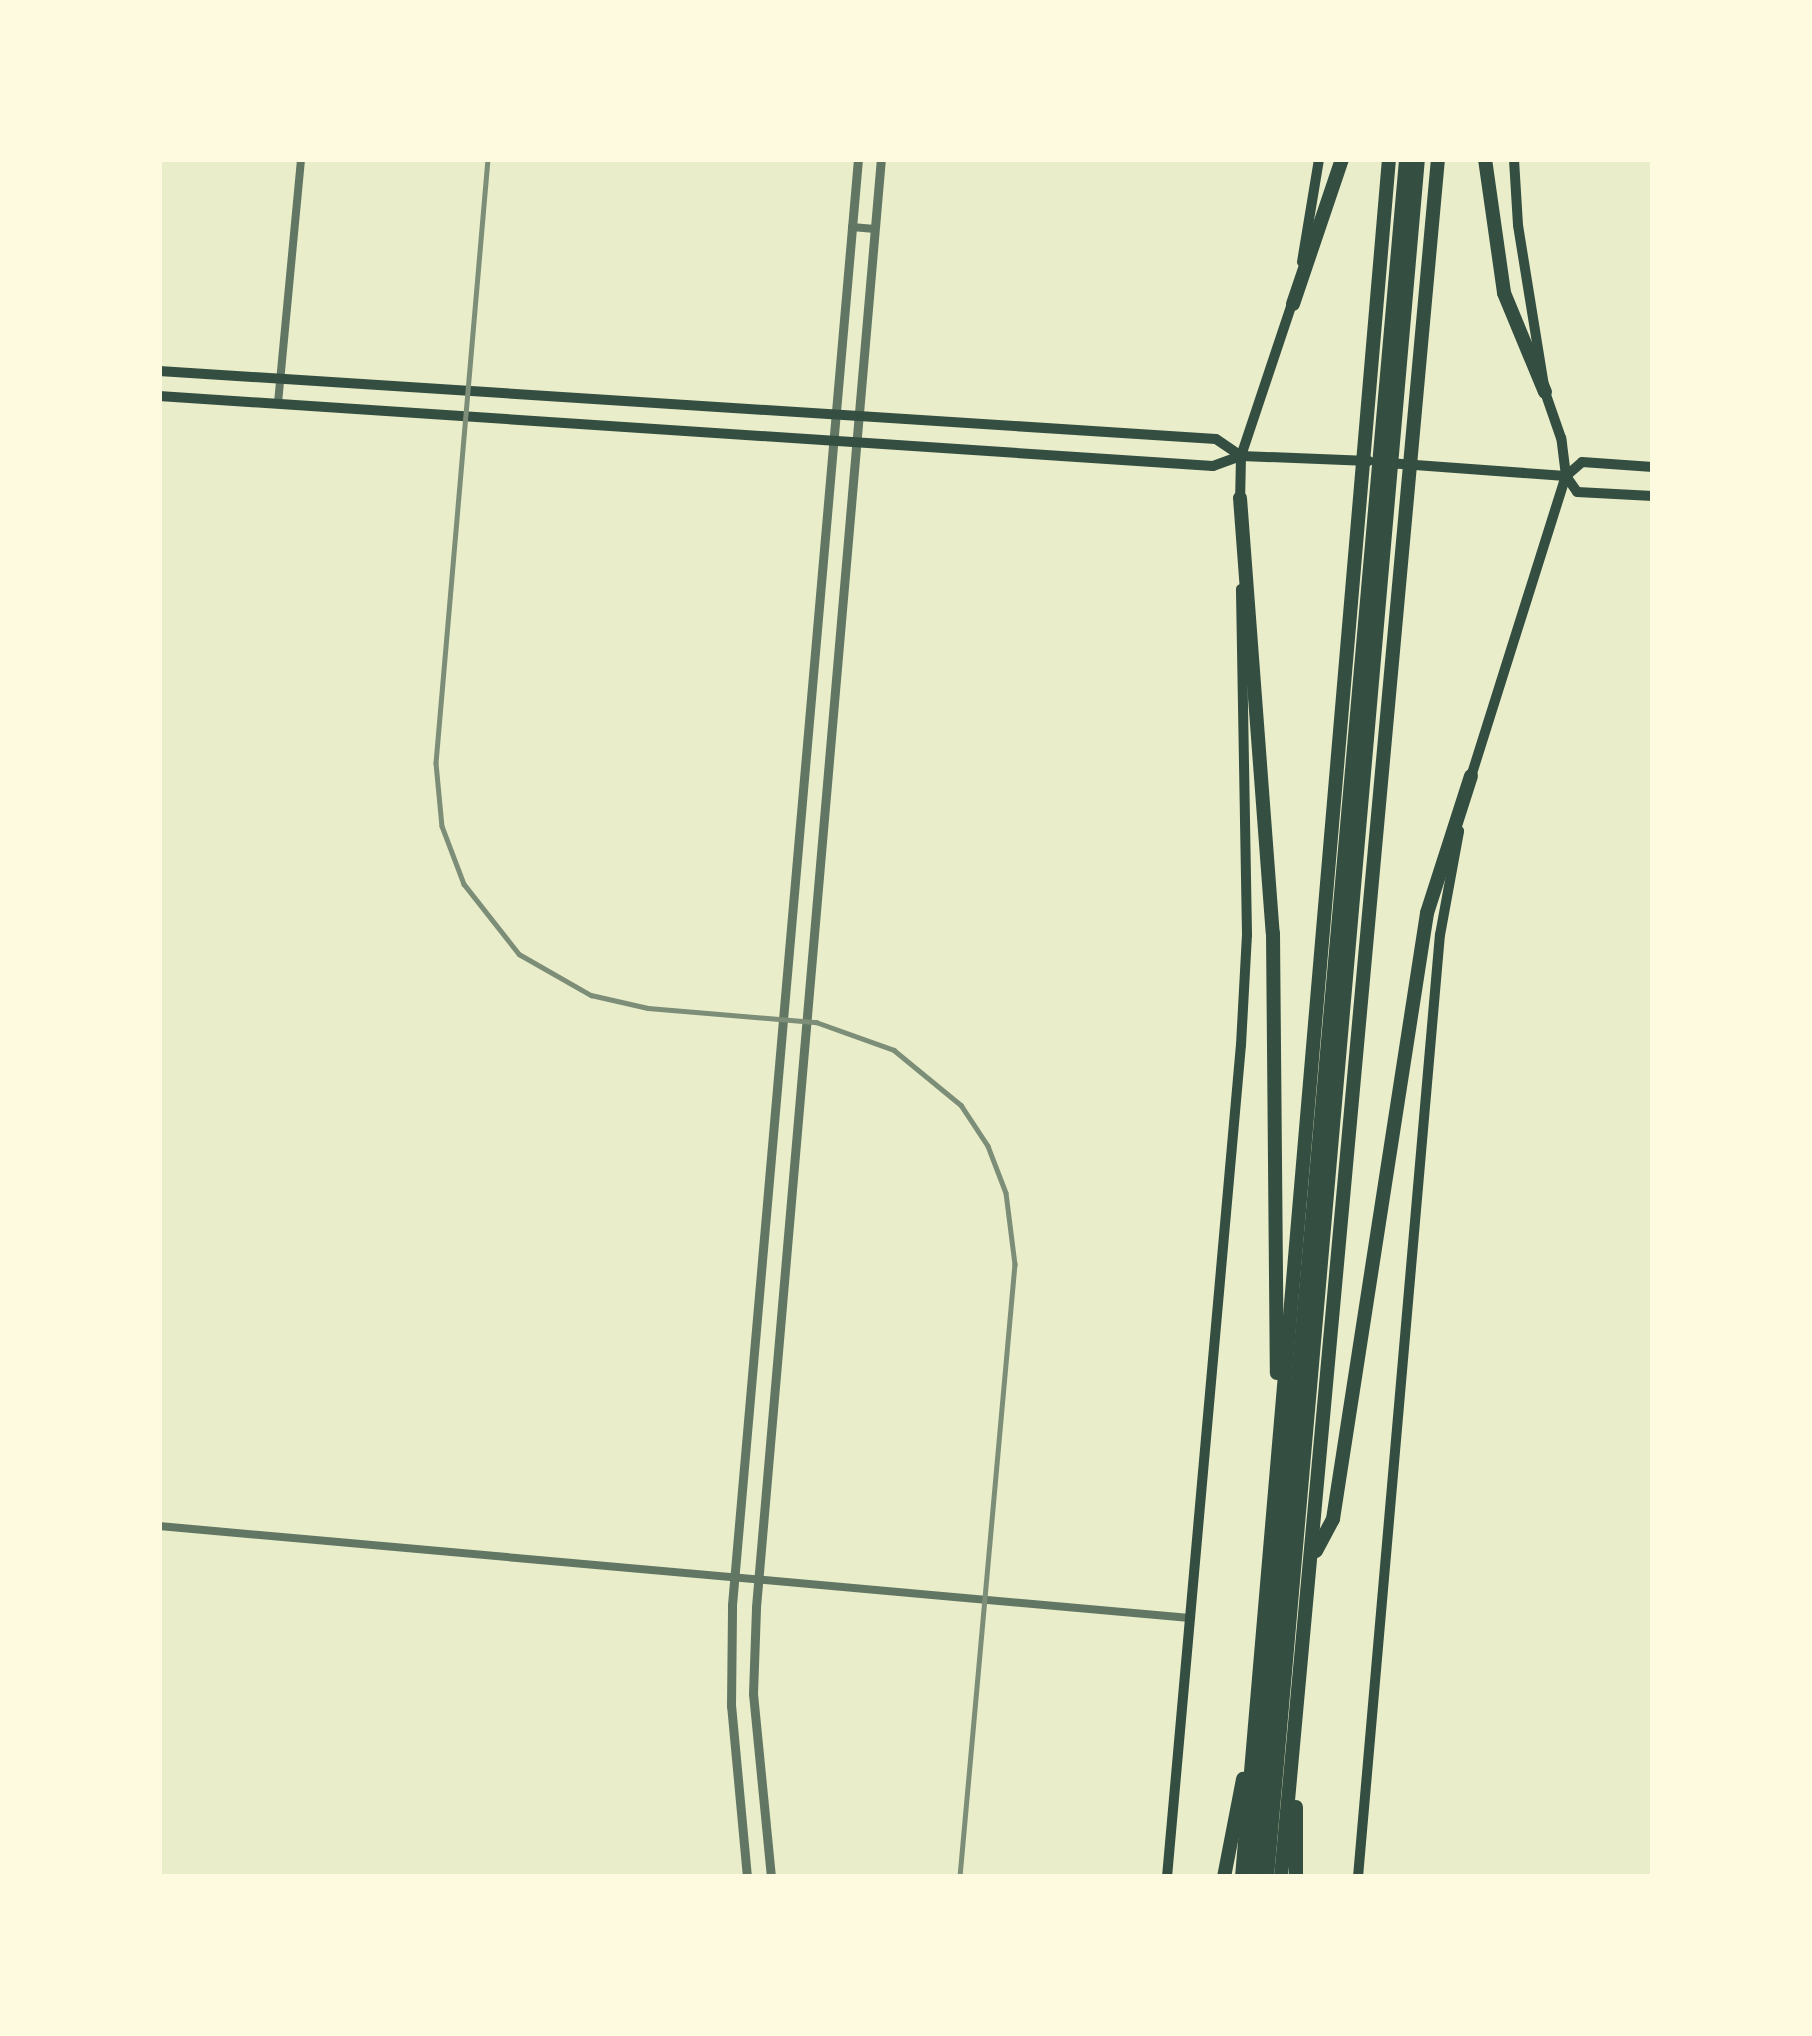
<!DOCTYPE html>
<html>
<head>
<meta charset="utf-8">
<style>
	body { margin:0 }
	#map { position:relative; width:1812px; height:2036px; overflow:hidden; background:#e9edc9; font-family:"Zilla Slab",serif }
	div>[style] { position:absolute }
	.minor>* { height:8px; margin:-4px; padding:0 4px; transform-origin:4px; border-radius:4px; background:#617663 }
	.tertiary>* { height:9px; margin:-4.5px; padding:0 4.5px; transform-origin:4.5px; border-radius:4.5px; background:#617663 }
	.secondary>* { height:10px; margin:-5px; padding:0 5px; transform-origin:5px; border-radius:5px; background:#344e41 }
	.motorway>* { height:14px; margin:-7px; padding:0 7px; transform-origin:7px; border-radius:7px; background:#344e41 }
	.rail>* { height:4.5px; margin:-2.25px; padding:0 2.25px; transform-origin:2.25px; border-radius:2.25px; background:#7c8e77 }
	span { translate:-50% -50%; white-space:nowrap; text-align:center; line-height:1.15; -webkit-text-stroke:9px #fefae0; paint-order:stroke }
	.frame { position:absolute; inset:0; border:162px solid #fefae0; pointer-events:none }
</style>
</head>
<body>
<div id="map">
	<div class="minor">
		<div style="left:852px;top:227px;width:23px;rotate:5deg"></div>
		<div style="left:278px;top:403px;width:245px;rotate:-84.6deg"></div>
		<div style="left:159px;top:1526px;width:1035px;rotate:5.1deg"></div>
	</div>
	<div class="tertiary">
		<div style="left:747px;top:1877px;width:172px;rotate:-95.3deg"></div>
		<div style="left:731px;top:1706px;width:101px;rotate:-89.4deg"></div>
		<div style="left:732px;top:1605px;width:1451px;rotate:-85.02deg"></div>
		<div style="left:771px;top:1877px;width:184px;rotate:-95.6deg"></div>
		<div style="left:753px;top:1694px;width:87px;rotate:-88deg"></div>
		<div style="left:756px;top:1607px;width:1453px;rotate:-85.07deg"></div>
	</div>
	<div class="secondary">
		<div style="left:1302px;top:262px;width:104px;rotate:-80.6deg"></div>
		<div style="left:159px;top:371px;width:1059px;rotate:3.68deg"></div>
		<div style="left:1216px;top:439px;width:30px;rotate:34deg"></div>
		<div style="left:159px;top:396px;width:1056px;rotate:3.8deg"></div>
		<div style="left:1213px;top:466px;width:30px;rotate:-20deg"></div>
		<div style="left:1241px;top:456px;width:128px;rotate:2.2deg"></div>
		<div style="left:1388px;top:463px;width:178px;rotate:4.2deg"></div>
		<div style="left:1566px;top:476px;width:21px;rotate:-41deg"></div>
		<div style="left:1582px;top:462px;width:71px;rotate:4deg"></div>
		<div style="left:1566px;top:476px;width:19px;rotate:55deg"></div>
		<div style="left:1577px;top:492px;width:76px;rotate:3deg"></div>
		<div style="left:1240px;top:504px;width:48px;rotate:-88.8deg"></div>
		<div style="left:1241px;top:456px;width:167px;rotate:-71.5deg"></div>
		<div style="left:1469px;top:783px;width:322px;rotate:-72.5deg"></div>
		<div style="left:1566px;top:476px;width:38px;rotate:-97deg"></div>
		<div style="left:1561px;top:438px;width:49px;rotate:-109.2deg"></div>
		<div style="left:1545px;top:392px;width:169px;rotate:-99.2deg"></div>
		<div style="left:1518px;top:225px;width:66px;rotate:-93.5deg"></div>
		<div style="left:1167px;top:1877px;width:835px;rotate:-84.92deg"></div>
		<div style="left:1241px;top:1045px;width:110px;rotate:-86.9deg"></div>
		<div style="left:1247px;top:935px;width:346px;rotate:-91deg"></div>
		<div style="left:1358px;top:1877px;width:946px;rotate:-85.03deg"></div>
		<div style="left:1440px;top:935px;width:106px;rotate:-79.6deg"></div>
	</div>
	<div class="motorway">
		<div style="left:1485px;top:159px;width:135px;rotate:81.9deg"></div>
		<div style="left:1504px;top:293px;width:107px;rotate:67.5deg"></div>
		<div style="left:1293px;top:304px;width:153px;rotate:-71.3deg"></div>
		<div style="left:1240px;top:498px;width:436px;rotate:85.7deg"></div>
		<div style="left:1273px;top:933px;width:440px;rotate:89.5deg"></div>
		<div style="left:1316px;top:1551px;width:36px;rotate:-62deg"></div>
		<div style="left:1333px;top:1519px;width:613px;rotate:-81.18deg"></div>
		<div style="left:1427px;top:913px;width:144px;rotate:-72.2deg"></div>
		<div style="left:1224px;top:1877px;width:100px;rotate:-79deg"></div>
		<div style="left:1242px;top:1877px;width:1724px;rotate:-85.11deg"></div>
		<div style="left:1254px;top:1877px;width:1725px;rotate:-84.94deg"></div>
		<div style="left:1267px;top:1877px;width:1725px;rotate:-84.98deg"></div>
		<div style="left:1281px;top:1877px;width:1725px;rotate:-84.78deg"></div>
		<div style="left:1296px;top:1877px;width:70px;rotate:-90deg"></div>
	</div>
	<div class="rail">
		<div style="left:488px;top:159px;width:606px;rotate:94.92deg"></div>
		<div style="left:436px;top:763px;width:63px;rotate:84.6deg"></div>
		<div style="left:442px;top:826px;width:62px;rotate:69.2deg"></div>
		<div style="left:464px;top:884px;width:89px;rotate:51.8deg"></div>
		<div style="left:519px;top:954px;width:83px;rotate:29.7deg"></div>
		<div style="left:591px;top:995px;width:58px;rotate:12.8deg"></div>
		<div style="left:648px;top:1008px;width:169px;rotate:4.8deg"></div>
		<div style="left:816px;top:1022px;width:83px;rotate:19.7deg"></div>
		<div style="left:894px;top:1050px;width:87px;rotate:39.4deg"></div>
		<div style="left:961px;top:1105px;width:49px;rotate:56.6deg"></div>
		<div style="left:988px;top:1146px;width:50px;rotate:69deg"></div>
		<div style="left:1006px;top:1193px;width:72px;rotate:82.8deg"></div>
		<div style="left:1015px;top:1264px;width:615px;rotate:95.13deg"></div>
	</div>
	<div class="frame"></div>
</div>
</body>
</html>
